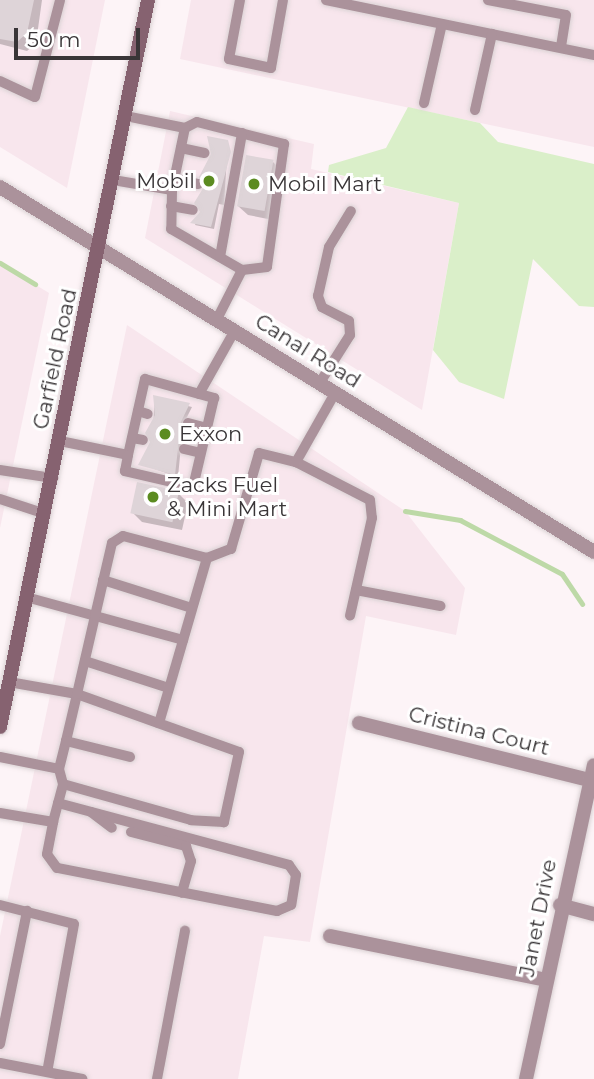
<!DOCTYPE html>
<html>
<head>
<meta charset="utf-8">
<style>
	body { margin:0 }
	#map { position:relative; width:594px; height:1079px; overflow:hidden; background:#fdf4f7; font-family:Montserrat,sans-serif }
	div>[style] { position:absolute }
	.built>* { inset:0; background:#f8e6ed }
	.green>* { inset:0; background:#daefc9 }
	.shadow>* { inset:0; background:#0003 }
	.stream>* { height:5px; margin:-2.5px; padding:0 2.5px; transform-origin:2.5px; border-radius:2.5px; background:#bdd9a7 }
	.building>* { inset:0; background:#ded4d8; transform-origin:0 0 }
	.roads { filter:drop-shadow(0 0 2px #dad2d4) drop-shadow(0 0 2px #dad2d4) }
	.service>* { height:10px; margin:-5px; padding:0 5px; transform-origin:5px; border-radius:5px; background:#ab929b }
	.minor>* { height:14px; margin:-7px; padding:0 7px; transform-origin:7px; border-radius:7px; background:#ab929b }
	.tertiary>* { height:14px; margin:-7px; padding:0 7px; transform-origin:7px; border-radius:7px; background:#ab929b }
	.secondary>* { height:14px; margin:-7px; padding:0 7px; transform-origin:7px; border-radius:7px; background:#866270 }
	.dots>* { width:19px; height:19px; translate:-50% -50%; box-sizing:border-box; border:4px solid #fff; border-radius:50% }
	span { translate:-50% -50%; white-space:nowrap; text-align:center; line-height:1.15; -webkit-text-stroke:6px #fff; paint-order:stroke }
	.poi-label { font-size:21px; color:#393537 }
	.right { translate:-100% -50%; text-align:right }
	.left { translate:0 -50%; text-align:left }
	.street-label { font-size:21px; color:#393537 }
	.scale { position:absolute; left:14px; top:28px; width:126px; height:32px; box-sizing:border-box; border:4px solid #393537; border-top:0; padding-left:9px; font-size:21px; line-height:24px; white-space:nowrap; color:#393537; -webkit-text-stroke:5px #fff; paint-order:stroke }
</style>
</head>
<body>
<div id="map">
	<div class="built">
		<div style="clip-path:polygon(0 0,105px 0,67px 188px,0 147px)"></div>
		<div style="clip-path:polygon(191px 0,594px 0,594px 147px,180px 59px)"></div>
		<div style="clip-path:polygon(170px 111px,314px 144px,311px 169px,459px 203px,422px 410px,145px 238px)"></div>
		<div style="clip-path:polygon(0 263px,49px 293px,0 528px)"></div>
		<div style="clip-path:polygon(127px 325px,405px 511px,465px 588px,456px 635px,366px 616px,310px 942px,264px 936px,238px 1079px,0 1079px,0 936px)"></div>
	</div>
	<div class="green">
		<div style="clip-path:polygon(408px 107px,480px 123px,498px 142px,594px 164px,594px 307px,579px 306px,533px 259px,504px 399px,459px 382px,433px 350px,459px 203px,328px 172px,329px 165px,386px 148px)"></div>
	</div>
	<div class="shadow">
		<div style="clip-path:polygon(0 0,42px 0,36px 43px,27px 51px,0 44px)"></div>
		<div style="clip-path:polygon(228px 141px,224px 205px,219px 204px,214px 229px,195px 225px)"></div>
		<div style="clip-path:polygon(273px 162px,283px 172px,273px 220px,248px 215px,238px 206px)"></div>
		<div style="clip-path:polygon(155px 398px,192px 407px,183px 425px,178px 477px,140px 464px,152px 442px)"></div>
		<div style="clip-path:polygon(178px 493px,188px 503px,182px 530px,142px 522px,133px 513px)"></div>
	</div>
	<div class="stream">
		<div style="left:0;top:263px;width:41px;rotate:31deg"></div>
		<div style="left:405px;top:511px;width:56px;rotate:9.3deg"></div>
		<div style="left:460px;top:520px;width:115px;rotate:27.9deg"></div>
		<div style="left:562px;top:574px;width:36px;rotate:56deg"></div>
	</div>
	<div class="building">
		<div style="clip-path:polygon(0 0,34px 0,27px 33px,17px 42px,0 39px)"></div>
		<div style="clip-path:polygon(207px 136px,228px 140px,231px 152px,211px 227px,190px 223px,200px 212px,194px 203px,205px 185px,199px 177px,211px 154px)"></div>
		<div style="left:246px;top:155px;width:28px;height:52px;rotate:10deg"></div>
		<div style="clip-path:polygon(153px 395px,190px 403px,181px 422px,175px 475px,138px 465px,150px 442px,145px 433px,155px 415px)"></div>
		<div style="left:137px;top:482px;width:43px;height:32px;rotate:12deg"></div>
	</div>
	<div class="roads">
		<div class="service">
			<div style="left:240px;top:0;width:60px;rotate:100.6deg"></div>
			<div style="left:229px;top:59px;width:43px;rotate:12.1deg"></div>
			<div style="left:271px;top:68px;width:69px;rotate:-80deg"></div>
			<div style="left:326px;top:0;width:274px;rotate:11.6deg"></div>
			<div style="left:488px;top:0;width:79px;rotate:10.9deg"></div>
			<div style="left:566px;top:15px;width:33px;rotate:99deg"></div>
			<div style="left:0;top:81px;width:38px;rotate:25deg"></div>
			<div style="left:35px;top:97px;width:100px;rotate:-75.5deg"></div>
			<div style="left:424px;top:103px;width:81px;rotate:-77.2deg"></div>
			<div style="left:475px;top:110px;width:78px;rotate:-77.4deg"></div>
			<div style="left:185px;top:128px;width:13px;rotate:-27deg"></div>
			<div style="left:197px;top:122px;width:90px;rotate:14.2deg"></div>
			<div style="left:284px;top:144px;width:124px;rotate:97.9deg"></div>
			<div style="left:267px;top:267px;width:25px;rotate:173deg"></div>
			<div style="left:181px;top:148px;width:24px;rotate:12deg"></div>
			<div style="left:174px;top:178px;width:25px;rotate:14deg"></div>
			<div style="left:113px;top:180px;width:60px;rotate:9.6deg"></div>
			<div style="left:172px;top:190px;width:63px;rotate:-78.2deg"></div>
			<div style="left:185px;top:128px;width:60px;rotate:-168.5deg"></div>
			<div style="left:172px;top:190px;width:39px;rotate:91deg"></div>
			<div style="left:171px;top:229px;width:82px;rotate:30deg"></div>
			<div style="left:242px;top:270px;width:55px;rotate:117deg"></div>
			<div style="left:171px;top:206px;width:22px;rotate:10deg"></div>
			<div style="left:220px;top:257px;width:126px;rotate:-79.9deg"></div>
			<div style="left:319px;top:384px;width:58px;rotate:-57.7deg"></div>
			<div style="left:350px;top:335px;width:14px;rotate:-94deg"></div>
			<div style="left:349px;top:321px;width:30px;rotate:-153deg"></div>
			<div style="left:322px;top:307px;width:12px;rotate:-110deg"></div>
			<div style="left:318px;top:296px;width:50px;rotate:-77.3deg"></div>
			<div style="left:329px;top:247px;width:42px;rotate:-58.6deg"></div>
			<div style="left:199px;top:394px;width:73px;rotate:-60.6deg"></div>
			<div style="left:138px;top:411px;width:10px;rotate:17deg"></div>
			<div style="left:188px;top:423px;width:20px;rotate:15deg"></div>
			<div style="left:132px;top:438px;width:11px;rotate:10deg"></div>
			<div style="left:60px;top:441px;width:69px;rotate:11.6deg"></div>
			<div style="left:128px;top:455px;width:78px;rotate:-77.4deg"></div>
			<div style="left:145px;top:379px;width:72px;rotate:15.4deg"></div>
			<div style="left:214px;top:398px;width:91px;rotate:103.3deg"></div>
			<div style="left:193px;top:487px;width:70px;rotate:-166.8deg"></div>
			<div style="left:125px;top:471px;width:16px;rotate:-79deg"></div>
			<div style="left:184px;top:449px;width:17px;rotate:13deg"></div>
			<div style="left:296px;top:462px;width:83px;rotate:27.2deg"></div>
			<div style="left:370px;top:500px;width:18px;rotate:84deg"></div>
			<div style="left:372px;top:518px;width:100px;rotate:102.7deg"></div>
			<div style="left:0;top:470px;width:54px;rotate:8.6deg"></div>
			<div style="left:0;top:499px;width:48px;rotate:18.1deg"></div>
			<div style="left:103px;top:580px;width:93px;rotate:17.5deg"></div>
			<div style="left:356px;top:590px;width:86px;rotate:10.7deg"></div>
			<div style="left:26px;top:597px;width:163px;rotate:15.3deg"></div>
			<div style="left:85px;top:661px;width:88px;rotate:17.8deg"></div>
			<div style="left:9px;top:682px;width:69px;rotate:10deg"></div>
			<div style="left:77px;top:694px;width:172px;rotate:19.7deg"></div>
			<div style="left:239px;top:752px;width:72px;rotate:102.1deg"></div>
			<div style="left:224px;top:822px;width:33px;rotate:-177deg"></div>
			<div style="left:191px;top:820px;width:133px;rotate:-164.3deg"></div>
			<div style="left:63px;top:784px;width:16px;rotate:-105deg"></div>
			<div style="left:59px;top:769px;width:29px;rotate:-76deg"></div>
			<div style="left:66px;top:741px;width:48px;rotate:-76.8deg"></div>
			<div style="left:77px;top:694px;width:80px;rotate:-77deg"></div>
			<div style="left:95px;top:616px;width:75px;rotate:-76.9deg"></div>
			<div style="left:112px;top:543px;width:13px;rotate:-32deg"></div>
			<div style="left:123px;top:536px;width:87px;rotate:14.7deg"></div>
			<div style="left:207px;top:558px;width:26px;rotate:-21deg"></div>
			<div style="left:231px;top:549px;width:100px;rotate:-73.7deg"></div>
			<div style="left:259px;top:453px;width:38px;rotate:14deg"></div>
			<div style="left:296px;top:462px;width:79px;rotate:-60.5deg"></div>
			<div style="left:159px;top:723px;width:172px;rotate:-73.8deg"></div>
			<div style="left:66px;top:741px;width:66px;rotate:14deg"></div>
			<div style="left:0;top:757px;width:60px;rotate:11.5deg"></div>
			<div style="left:58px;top:803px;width:239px;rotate:15deg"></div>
			<div style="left:289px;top:865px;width:12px;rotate:55deg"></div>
			<div style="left:296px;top:875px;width:30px;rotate:99deg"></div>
			<div style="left:291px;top:905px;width:15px;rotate:157deg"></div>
			<div style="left:277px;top:911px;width:224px;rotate:-168.9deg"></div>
			<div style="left:57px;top:868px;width:17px;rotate:-126deg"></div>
			<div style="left:47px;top:854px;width:33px;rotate:-79deg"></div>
			<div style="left:53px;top:822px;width:39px;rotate:-75deg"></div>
			<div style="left:91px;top:812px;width:26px;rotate:37deg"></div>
			<div style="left:0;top:813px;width:54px;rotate:9.6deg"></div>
			<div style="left:131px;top:832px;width:57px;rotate:14.3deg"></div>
			<div style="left:186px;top:846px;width:16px;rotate:72deg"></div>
			<div style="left:191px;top:861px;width:33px;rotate:106deg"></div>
			<div style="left:0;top:905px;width:76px;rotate:14.4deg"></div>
			<div style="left:74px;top:924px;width:150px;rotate:100.3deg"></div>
			<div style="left:0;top:1044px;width:136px;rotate:-78.5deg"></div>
			<div style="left:0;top:1063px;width:84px;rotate:11deg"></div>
			<div style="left:157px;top:1079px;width:151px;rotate:-79.3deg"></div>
		</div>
		<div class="minor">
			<div style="left:359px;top:723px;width:238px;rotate:13.9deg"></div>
			<div style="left:560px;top:905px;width:35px;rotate:15deg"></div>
			<div style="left:330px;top:936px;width:221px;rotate:11.5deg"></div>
			<div style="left:526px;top:1079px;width:321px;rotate:-77.8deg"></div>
		</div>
		<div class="tertiary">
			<div style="left:0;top:187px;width:697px;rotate:31.57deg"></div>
		</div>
		<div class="secondary">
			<div style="left:0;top:727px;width:742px;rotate:-78.49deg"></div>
		</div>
	</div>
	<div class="dots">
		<div style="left:209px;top:181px;background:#5b8b20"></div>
		<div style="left:254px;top:184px;background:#5b8b20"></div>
		<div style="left:165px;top:434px;background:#5b8b20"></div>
		<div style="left:153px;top:497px;background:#5b8b20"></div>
	</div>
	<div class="poi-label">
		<span class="right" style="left:195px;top:181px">Mobil</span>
		<span class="left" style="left:268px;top:184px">Mobil Mart</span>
		<span class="left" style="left:179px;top:434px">Exxon</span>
		<span class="left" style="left:167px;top:497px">Zacks Fuel<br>&amp; Mini Mart</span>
	</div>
	<div class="street-label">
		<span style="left:308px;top:351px;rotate:32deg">Canal Road</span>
		<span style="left:55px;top:359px;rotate:-78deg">Garfield Road</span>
		<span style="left:479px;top:731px;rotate:14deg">Cristina Court</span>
		<span style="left:538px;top:918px;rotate:-79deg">Janet Drive</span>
	</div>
	<div class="scale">50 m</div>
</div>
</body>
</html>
